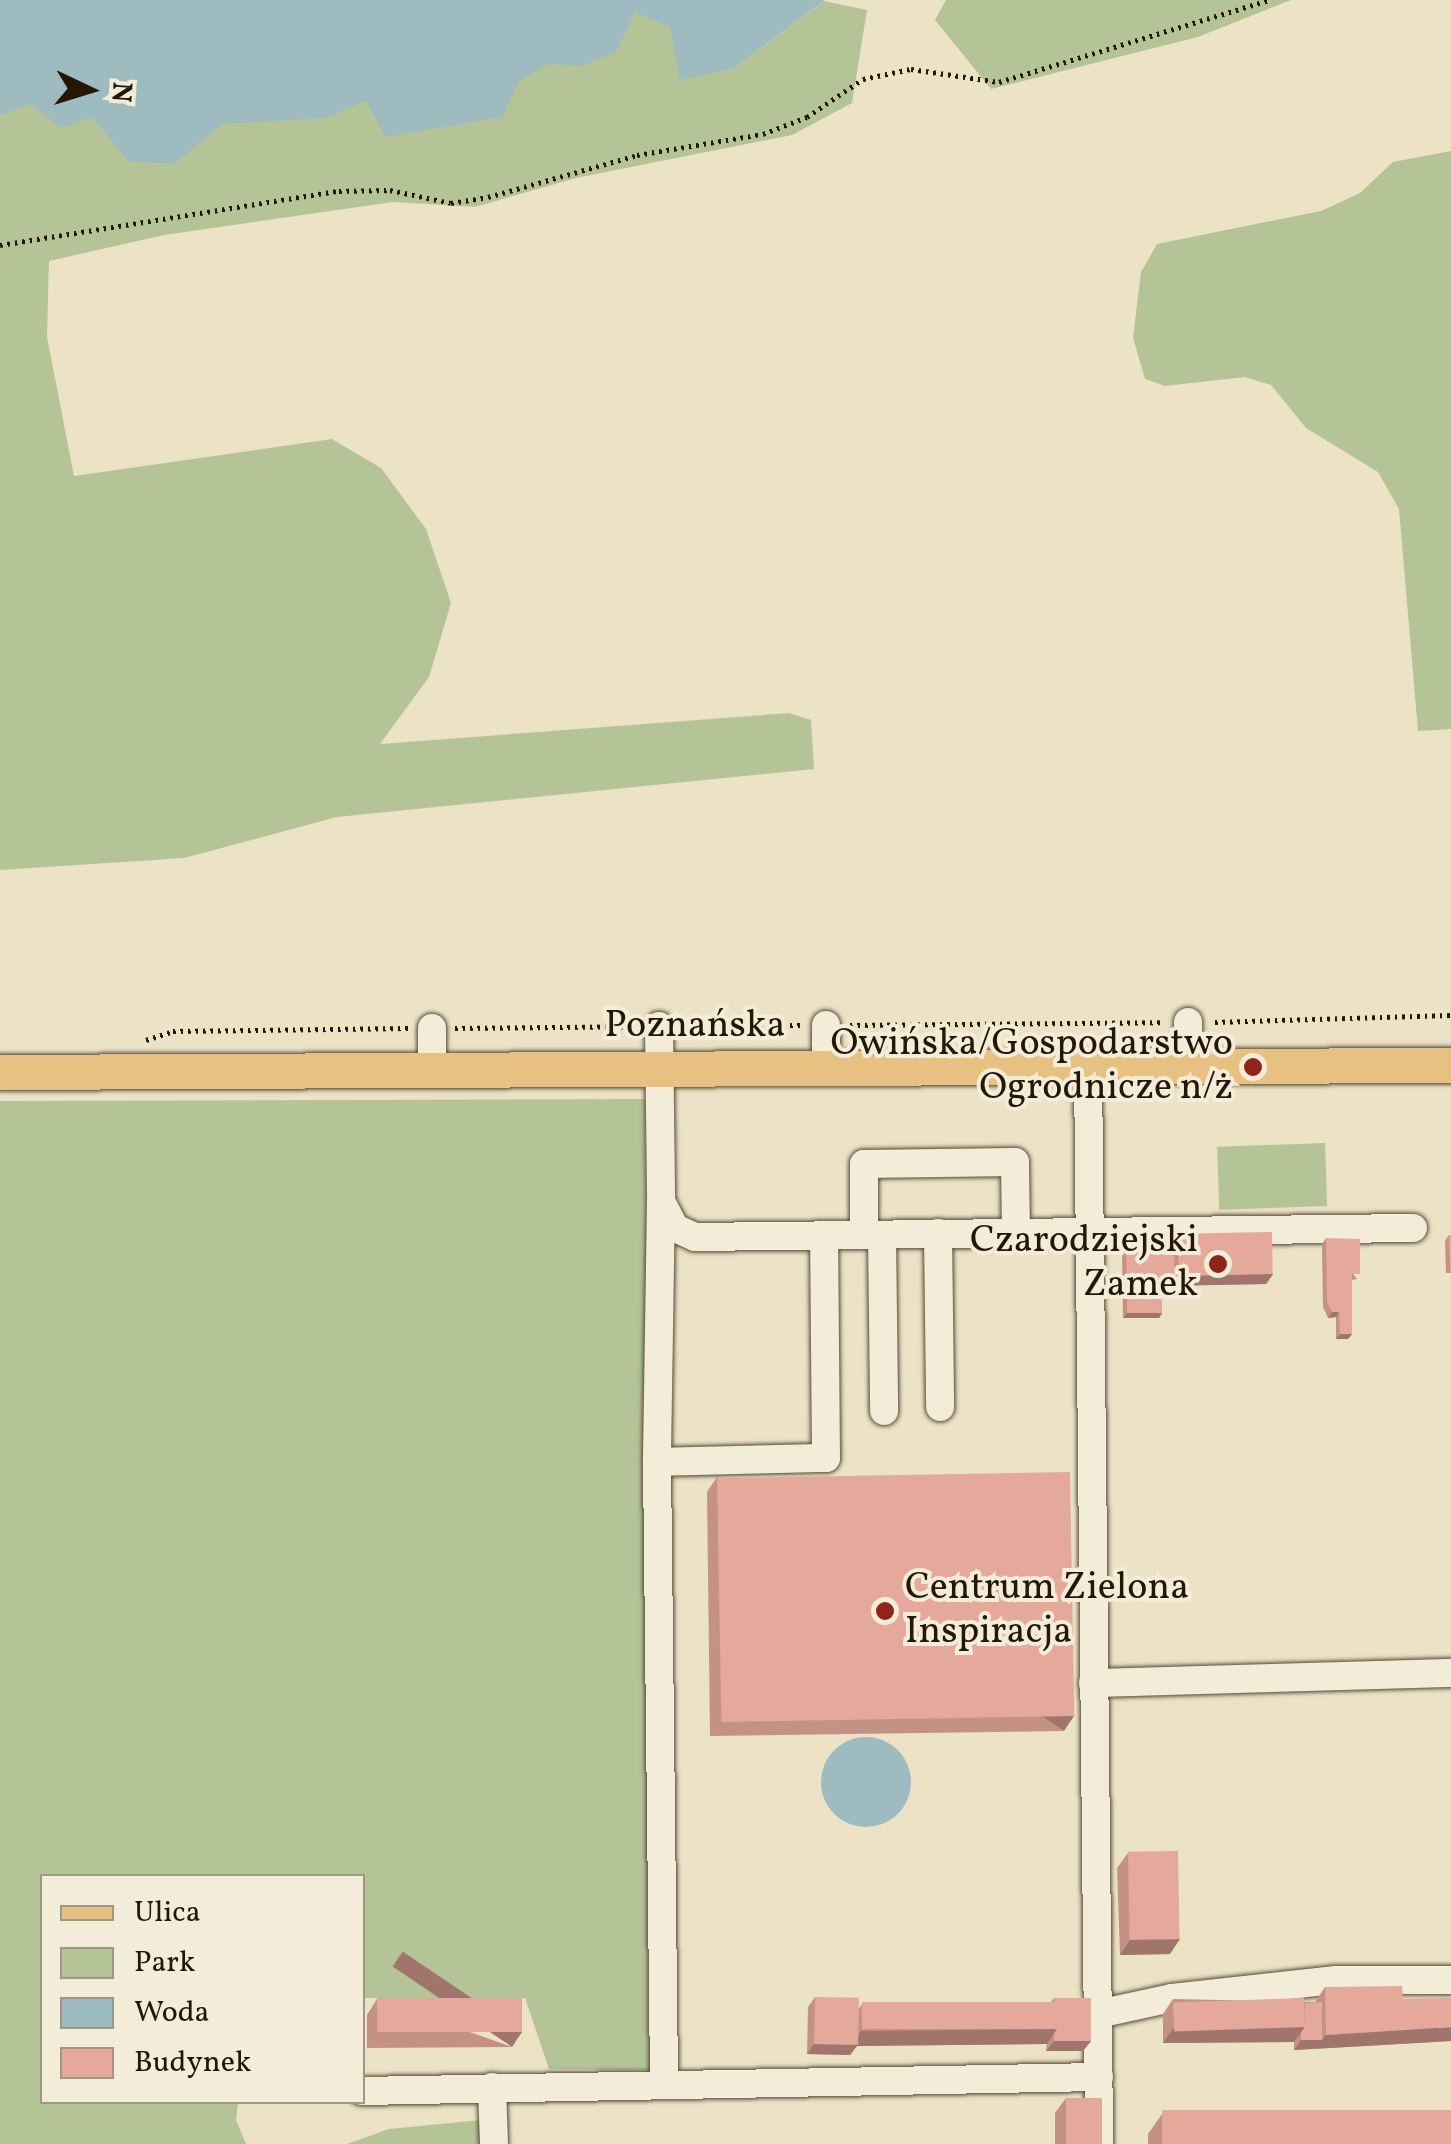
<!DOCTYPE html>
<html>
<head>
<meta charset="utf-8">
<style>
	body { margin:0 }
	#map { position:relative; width:1451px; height:2144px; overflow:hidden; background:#ece2c5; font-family:Vollkorn,serif }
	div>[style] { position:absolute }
	.green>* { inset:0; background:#b4c497; transform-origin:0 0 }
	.water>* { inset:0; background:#9ebbc0 }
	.round { border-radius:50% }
	.path>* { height:5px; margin-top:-2.5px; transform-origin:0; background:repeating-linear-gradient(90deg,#241706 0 2.5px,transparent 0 7.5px) }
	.roads { filter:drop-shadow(0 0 2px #564a36) drop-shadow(0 0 2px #564a36) }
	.minor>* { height:28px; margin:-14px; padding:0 14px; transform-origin:14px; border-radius:14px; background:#f3ecd9 }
	.major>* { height:35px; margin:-17.5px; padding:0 17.5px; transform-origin:17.5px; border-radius:17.5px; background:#e6c182 }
	.wall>* { inset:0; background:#c49185 }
	.shaded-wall>* { inset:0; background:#a0766c; transform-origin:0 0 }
	.building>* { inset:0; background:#e4a99b; transform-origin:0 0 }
	.dots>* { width:28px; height:28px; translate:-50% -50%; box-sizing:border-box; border:5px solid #f3ecd9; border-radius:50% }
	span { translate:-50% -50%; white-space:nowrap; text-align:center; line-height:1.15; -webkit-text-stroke:8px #f3ecd9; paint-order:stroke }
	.street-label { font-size:38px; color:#241706 }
	.poi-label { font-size:38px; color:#241706 }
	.right { translate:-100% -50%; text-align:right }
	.left { translate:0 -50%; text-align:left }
	.legend { position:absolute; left:40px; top:1874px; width:325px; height:230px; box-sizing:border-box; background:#f3ecd9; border:2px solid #a09785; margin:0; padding:12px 18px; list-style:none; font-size:30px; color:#241706 }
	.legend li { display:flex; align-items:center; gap:20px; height:50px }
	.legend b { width:50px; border:2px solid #a09785 }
	.north { position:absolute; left:40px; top:40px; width:100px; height:100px; -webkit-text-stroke:8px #f3ecd9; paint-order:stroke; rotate:94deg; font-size:28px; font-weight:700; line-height:40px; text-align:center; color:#241706 }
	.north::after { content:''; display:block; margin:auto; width:35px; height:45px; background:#241706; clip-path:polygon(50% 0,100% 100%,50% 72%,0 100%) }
</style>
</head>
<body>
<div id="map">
	<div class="green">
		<div style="clip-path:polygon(0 0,812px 0,735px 68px,824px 1px,867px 10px,852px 103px,792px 135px,576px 178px,475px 207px,393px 202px,164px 235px,49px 261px,47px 337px,74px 476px,332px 439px,381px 468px,426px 529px,451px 603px,429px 677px,380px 744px,789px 713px,811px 720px,814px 769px,337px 817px,184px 858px,0 870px)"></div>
		<div style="clip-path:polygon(946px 0,1291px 0,1198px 37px,991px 89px,935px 20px)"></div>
		<div style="clip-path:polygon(1451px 151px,1451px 729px,1418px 731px,1399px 509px,1378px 472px,1306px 428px,1271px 385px,1245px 377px,1165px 386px,1145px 379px,1133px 338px,1141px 272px,1157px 244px,1321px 211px,1360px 193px,1393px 162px)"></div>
		<div style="clip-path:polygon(645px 1099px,652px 2070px,549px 2069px,525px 1998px,363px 1998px,362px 1876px,42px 1876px,42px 2102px,238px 2102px,236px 2120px,246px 2144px,0 2144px,0 1101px)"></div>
		<div style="left:1325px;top:1143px;width:63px;height:108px;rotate:88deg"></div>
		<div style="clip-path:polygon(481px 2120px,482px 2144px,347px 2144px,389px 2129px)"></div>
	</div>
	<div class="water">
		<div style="clip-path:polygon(0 0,825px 0,735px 68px,680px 80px,670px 27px,635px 12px,617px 51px,583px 66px,549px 64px,519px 81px,502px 117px,386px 137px,366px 101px,326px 118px,222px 124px,174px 164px,128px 161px,92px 117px,61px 128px,30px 104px,0 115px)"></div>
		<div class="round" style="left:821px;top:1737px;width:90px;height:90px"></div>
	</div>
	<div class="path">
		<div style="left:0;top:245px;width:343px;rotate:-9.1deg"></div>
		<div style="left:339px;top:191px;width:51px;rotate:-1.1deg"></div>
		<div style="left:390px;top:190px;width:62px;rotate:12deg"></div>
		<div style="left:451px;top:203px;width:37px;rotate:-9deg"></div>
		<div style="left:488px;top:197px;width:155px;rotate:-15.7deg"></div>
		<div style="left:637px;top:155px;width:128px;rotate:-9.5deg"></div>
		<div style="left:763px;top:134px;width:47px;rotate:-21.1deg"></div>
		<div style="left:807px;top:117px;width:68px;rotate:-34.2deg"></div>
		<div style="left:863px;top:79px;width:49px;rotate:-11.8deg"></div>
		<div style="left:911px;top:69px;width:89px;rotate:8.4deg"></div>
		<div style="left:999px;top:82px;width:282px;rotate:-16.9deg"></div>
		<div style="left:1215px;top:1022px;width:236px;rotate:-1.7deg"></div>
		<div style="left:850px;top:1025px;width:314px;rotate:-0.5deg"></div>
		<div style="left:685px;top:1026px;width:119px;rotate:-0.5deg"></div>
		<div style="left:455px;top:1028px;width:179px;rotate:-0.6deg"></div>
		<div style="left:146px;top:1040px;width:28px;rotate:-18deg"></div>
		<div style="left:173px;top:1031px;width:236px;rotate:-0.7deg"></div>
	</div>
	<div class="roads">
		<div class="minor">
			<div style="left:1188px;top:1022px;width:45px;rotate:88.7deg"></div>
			<div style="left:659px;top:1026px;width:175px;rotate:89.3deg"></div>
			<div style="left:661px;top:1201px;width:30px;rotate:63deg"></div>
			<div style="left:675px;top:1228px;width:22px;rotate:24deg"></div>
			<div style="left:695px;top:1237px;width:718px;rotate:-0.72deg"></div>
			<div style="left:1088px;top:1067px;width:1077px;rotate:89.41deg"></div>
			<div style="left:826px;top:1069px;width:44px;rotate:-90deg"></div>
			<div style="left:432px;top:1070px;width:42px;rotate:-90deg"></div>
			<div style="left:661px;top:1201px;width:261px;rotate:90.9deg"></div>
			<div style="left:657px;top:1462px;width:169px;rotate:-1.4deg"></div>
			<div style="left:826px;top:1458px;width:222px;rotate:-90.5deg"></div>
			<div style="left:938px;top:1233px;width:174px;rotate:89.3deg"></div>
			<div style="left:864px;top:1235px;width:71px;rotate:-90deg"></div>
			<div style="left:864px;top:1164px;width:151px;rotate:-0.8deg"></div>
			<div style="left:1015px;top:1162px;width:70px;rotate:89.2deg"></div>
			<div style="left:882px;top:1235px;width:176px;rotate:89.3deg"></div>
			<div style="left:657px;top:1462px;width:620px;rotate:89.35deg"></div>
			<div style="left:1093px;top:1683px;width:358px;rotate:-1.6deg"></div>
			<div style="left:1098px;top:2014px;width:76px;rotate:-12.2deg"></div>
			<div style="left:1172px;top:1998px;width:165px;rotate:-6.3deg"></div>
			<div style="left:1336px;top:1980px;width:115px"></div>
			<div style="left:492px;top:2087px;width:57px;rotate:88deg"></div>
			<div style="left:362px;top:2091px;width:737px;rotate:-1.09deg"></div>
		</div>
		<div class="major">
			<div style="left:0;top:1072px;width:1451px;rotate:-0.28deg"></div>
		</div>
	</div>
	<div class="wall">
		<div style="clip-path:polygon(1178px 1234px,1273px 1274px,1266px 1284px,1162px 1286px,1162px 1313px,1159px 1318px,1123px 1318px,1122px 1247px,1126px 1242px,1174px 1239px)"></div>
		<div style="clip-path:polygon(1449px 1235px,1451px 1273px,1446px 1273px,1445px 1241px)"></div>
		<div style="clip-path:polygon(1326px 1238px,1357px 1279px,1352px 1280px,1352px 1334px,1348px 1339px,1336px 1339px,1336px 1317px,1328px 1318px,1323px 1307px,1322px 1244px)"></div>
		<div style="clip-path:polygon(717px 1477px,1064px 1731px,710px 1736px,707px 1492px)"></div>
		<div style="clip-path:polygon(1128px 1853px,1170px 1954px,1120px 1955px,1117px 1868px)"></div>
		<div style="clip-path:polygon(1325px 1987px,1403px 1999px,1451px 2041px,1294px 2050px,1294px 2042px,1163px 2043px,1163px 2014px,1173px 1999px,1315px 2002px)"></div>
		<div style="clip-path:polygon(815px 1997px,859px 2009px,862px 2004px,1051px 2002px,1054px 1998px,1091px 2041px,1083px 2051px,1046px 2051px,1047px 2044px,857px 2046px,850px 2055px,807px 2054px,808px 2007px)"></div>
		<div style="clip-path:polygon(377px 1999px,512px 2047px,367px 2048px,367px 2015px)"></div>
		<div style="clip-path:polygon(1066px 2098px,1102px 2144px,1055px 2144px,1055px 2113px)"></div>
		<div style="clip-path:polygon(1162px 2114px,1451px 2144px,1148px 2144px,1148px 2134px)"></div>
	</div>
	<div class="shaded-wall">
		<div style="clip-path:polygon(1273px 1274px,1266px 1284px,1158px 1286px,1162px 1281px,1175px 1281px,1178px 1276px)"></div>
		<div style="clip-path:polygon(1332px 1312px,1339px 1312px,1336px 1317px,1328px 1318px)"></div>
		<div style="clip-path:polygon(1127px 1313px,1162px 1313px,1159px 1318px,1123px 1318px)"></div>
		<div style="clip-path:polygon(1340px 1334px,1352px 1334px,1348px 1339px,1336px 1339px)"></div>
		<div style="left:1074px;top:1716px;width:18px;height:354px;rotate:124deg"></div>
		<div style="clip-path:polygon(1180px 1939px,1170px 1954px,1120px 1955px,1130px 1940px)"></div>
		<div style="clip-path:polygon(1174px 2027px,1305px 2027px,1294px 2042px,1163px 2043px)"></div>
		<div style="clip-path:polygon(1451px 2027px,1451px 2041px,1294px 2050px,1301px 2040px,1322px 2040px,1326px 2035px)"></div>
		<div style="clip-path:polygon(1057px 2029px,1047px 2044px,857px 2046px,850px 2055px,807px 2054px,814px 2044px,851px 2045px,861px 2031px)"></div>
		<div style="left:522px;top:2032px;width:18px;height:144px;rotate:124deg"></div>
		<div style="clip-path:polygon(1054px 2041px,1091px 2041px,1083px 2051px,1046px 2051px)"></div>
	</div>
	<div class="building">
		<div style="left:1272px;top:1232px;width:42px;height:94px;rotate:89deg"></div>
		<div style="clip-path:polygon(1449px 1235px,1451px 1235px,1451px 1268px,1450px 1268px)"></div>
		<div style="clip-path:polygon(1326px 1238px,1360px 1239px,1360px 1274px,1352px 1274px,1352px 1334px,1340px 1334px,1339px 1312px,1332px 1312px,1327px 1302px)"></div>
		<div style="clip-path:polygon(1174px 1239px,1175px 1281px,1162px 1281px,1162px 1313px,1127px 1313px,1126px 1242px)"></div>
		<div style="left:1070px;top:1472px;width:244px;height:353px;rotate:89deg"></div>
		<div style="left:1178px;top:1851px;width:88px;height:50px;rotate:89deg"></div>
		<div style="clip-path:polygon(1402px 1986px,1403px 1999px,1451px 1998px,1451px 2027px,1326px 2035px,1325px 1987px)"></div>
		<div style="left:815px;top:1997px;width:44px;height:47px;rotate:1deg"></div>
		<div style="left:522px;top:1998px;width:34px;height:145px;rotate:90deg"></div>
		<div style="clip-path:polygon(1054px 1998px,1091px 1998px,1091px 2041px,1054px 2041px,1054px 2034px,1057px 2029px,1057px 2002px,1054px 2002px)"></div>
		<div style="left:1304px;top:1998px;width:29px;height:131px;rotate:88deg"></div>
		<div style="left:1057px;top:2002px;width:27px;height:195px;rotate:90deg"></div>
		<div style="clip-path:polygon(1322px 2002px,1322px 2040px,1301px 2040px,1301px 2032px,1305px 2027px,1305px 2003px)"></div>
		<div style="left:1066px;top:2098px;width:36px;height:46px"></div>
		<div style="left:1451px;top:2110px;width:34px;height:289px;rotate:90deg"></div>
	</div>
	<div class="dots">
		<div style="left:1253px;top:1067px;background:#8f2418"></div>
		<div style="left:1218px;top:1264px;background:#8f2418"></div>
		<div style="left:885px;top:1611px;background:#8f2418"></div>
	</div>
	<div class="street-label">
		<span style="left:695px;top:1027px">Poznańska</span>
	</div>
	<div class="poi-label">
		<span class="right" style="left:1233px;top:1067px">Owińska/Gospodarstwo<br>Ogrodnicze n/ż</span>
		<span class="right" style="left:1198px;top:1264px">Czarodziejski<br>Zamek</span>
		<span class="left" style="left:905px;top:1611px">Centrum Zielona<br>Inspiracja</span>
	</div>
	<ul class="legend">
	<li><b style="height:12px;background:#e6c182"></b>Ulica</li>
	<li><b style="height:28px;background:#b4c497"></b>Park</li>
	<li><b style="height:28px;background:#9ebbc0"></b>Woda</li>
	<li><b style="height:28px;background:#e4a99b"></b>Budynek</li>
	</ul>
	<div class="north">N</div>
</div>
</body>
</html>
